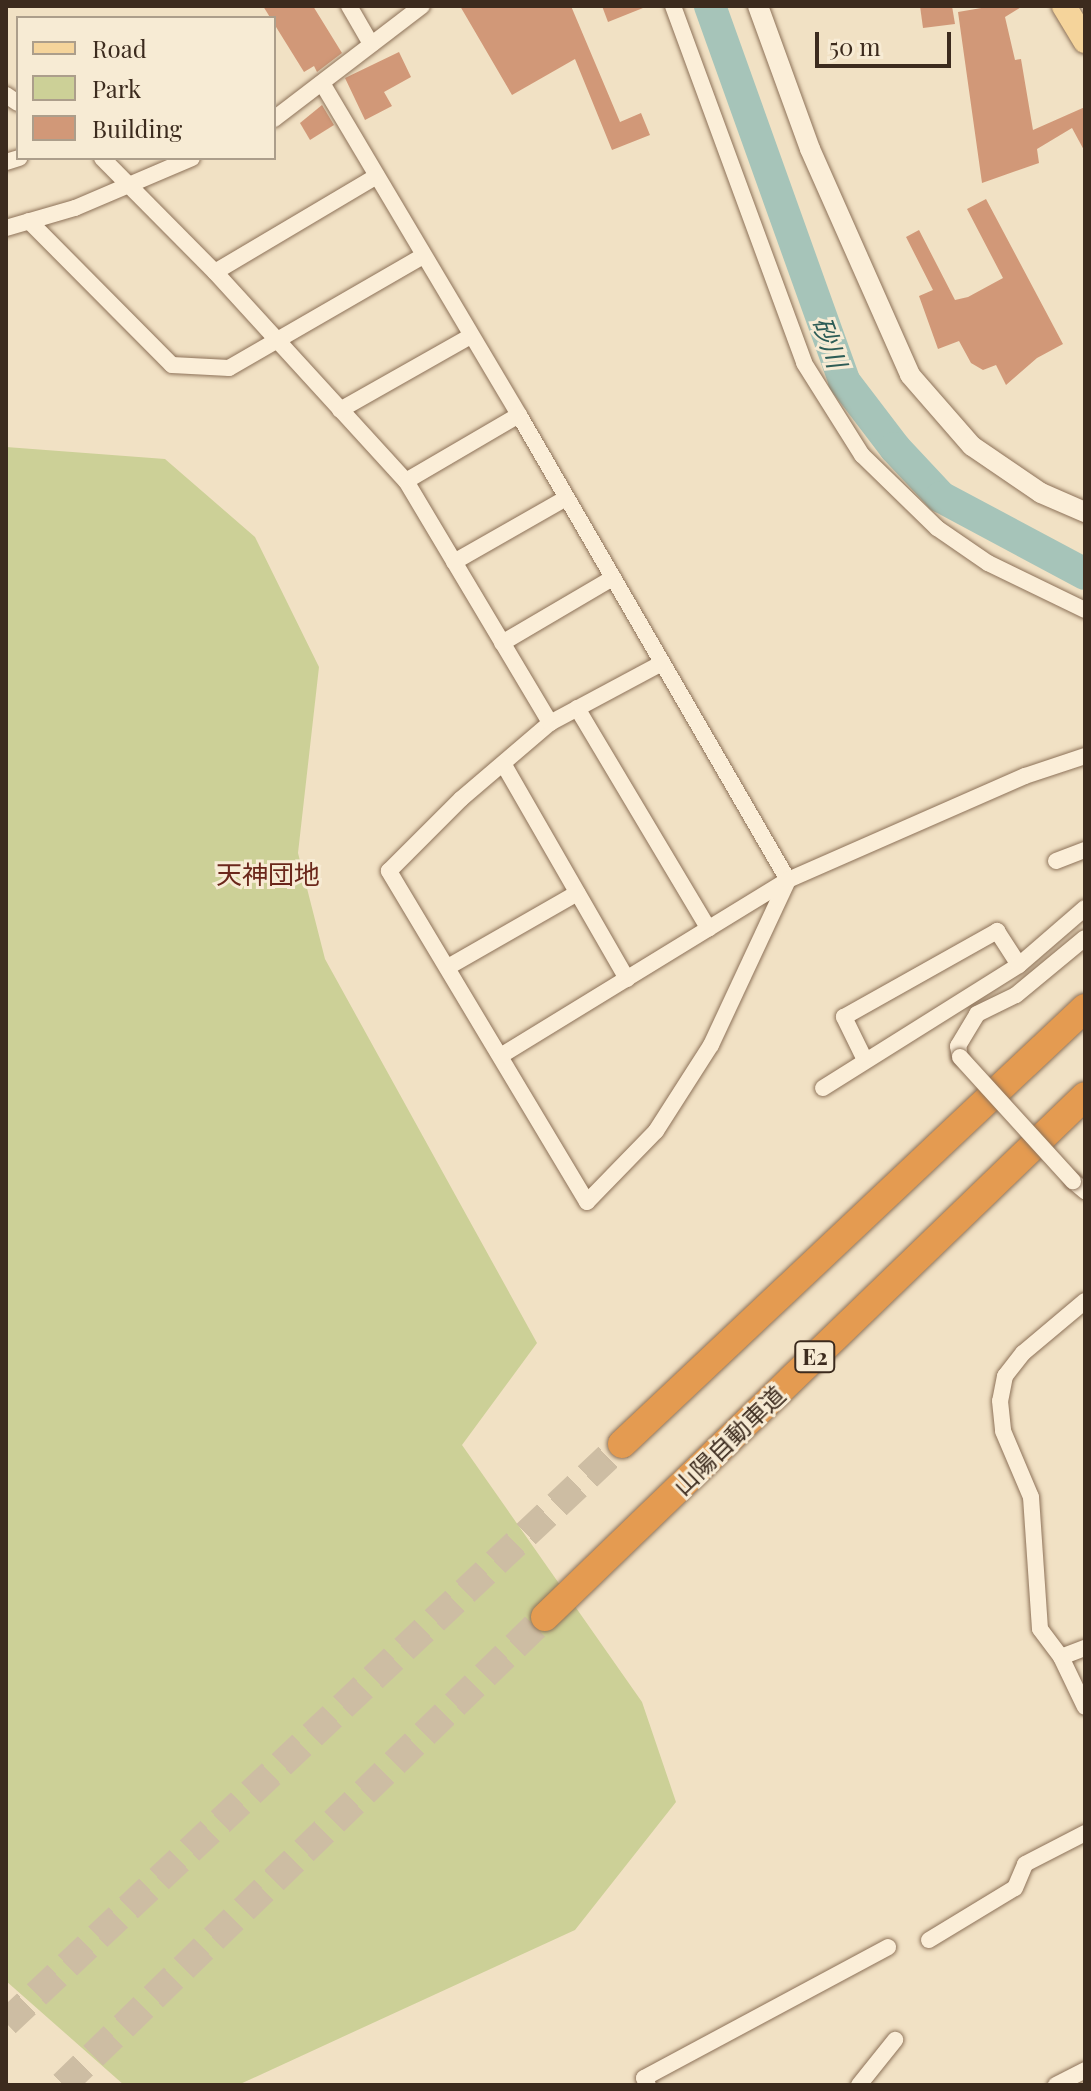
<!DOCTYPE html>
<html>
<head>
<meta charset="utf-8">
<style>
	body { margin:0 }
	#map { position:relative; width:1091px; height:2091px; overflow:hidden; background:#f1e1c4; font-family:"Playfair Display","Noto Sans JP",serif }
	div>[style] { position:absolute }
	.green>* { inset:0; background:#ccd097 }
	.river>* { height:32px; margin:-16px; padding:0 16px; transform-origin:16px; border-radius:16px; background:#a6c4b9 }
	.building>* { inset:0; background:#d19878 }
	.motorway-tunnel>* { height:28px; margin-top:-14px; transform-origin:0; background:repeating-linear-gradient(90deg,#cdbda3 0 28px,transparent 0 42px) }
	.roads { filter:drop-shadow(0 0 2px #8d7259) drop-shadow(0 0 2px #8d7259) }
	.minor>* { height:16px; margin:-8px; padding:0 8px; transform-origin:8px; border-radius:8px; background:#fbeed8 }
	.tertiary>* { height:20px; margin:-10px; padding:0 10px; transform-origin:10px; border-radius:10px; background:#fbeed8 }
	.primary>* { height:24px; margin:-12px; padding:0 12px; transform-origin:12px; border-radius:12px; background:#f5d49b }
	.motorway>* { height:28px; margin:-14px; padding:0 14px; transform-origin:14px; border-radius:14px; background:#e49b51 }
	.bridges { filter:drop-shadow(0 0 2px #8d7259) drop-shadow(0 0 2px #8d7259) }
	.minor-bridge>* { height:16px; margin:-8px; padding:0 8px; transform-origin:8px; border-radius:8px; background:#fbeed8 }
	span { translate:-50% -50%; white-space:nowrap; text-align:center; line-height:1.15; -webkit-text-stroke:6px #f7ebd4; paint-order:stroke }
	.shield-label span { padding:2px 6px; background:#f7ebd4; border:2px solid; border-radius:6px; -webkit-text-stroke-width:0 }
	.shield-label { font-size:22px; color:#3c2b1e; font-weight:700 }
	.street-label { font-size:24px; color:#3c2b1e }
	.water-label { font-size:26px; color:#2d5c56; font-style:italic }
	.neighbourhood-label { font-size:26px; color:#6b271b }
	.frame { position:absolute; inset:0; border:8px solid #3c2b1e; pointer-events:none }
	.legend { position:absolute; left:16px; top:16px; width:260px; height:144px; box-sizing:border-box; background:#f7ebd4; border:2px solid #ac9e8b; margin:0; padding:10px 14px; list-style:none; font-size:24px; color:#3c2b1e }
	.legend li { display:flex; align-items:center; gap:16px; height:40px }
	.legend b { width:40px; border:2px solid #ac9e8b }
	.scale { position:absolute; left:815px; top:32px; width:136px; height:36px; box-sizing:border-box; border:4px solid #3c2b1e; border-top:0; padding-left:10px; font-size:24px; line-height:28px; white-space:nowrap; color:#3c2b1e; -webkit-text-stroke:6px #f7ebd4; paint-order:stroke }
</style>
</head>
<body>
<div id="map">
	<div class="green">
		<div style="clip-path:polygon(6px 447px,165px 459px,255px 537px,319px 667px,298px 853px,325px 959px,537px 1343px,462px 1445px,642px 1702px,676px 1802px,575px 1930px,238px 2085px,124px 2085px,6px 1981px)"></div>
	</div>
	<div class="river">
		<div style="left:710px;top:6px;width:398px;rotate:70.3deg"></div>
		<div style="left:844px;top:381px;width:84px;rotate:52.7deg"></div>
		<div style="left:895px;top:448px;width:67px;rotate:46.8deg"></div>
		<div style="left:941px;top:497px;width:163px;rotate:28.1deg"></div>
	</div>
	<div class="building">
		<div style="clip-path:polygon(263px 6px,313px 6px,342px 53px,317px 72px,314px 66px,304px 72px)"></div>
		<div style="clip-path:polygon(460px 6px,571px 6px,620px 122px,641px 113px,650px 135px,612px 150px,575px 59px,512px 95px)"></div>
		<div style="clip-path:polygon(602px 6px,648px 6px,608px 22px)"></div>
		<div style="clip-path:polygon(920px 6px,952px 6px,955px 24px,923px 28px)"></div>
		<div style="clip-path:polygon(993px 6px,1023px 6px,1005px 17px,1015px 60px,1021px 59px,1033px 130px,1085px 107px,1085px 152px,1072px 128px,1037px 149px,1039px 163px,982px 183px,958px 12px)"></div>
		<div style="clip-path:polygon(399px 52px,411px 77px,384px 92px,392px 106px,365px 120px,345px 78px)"></div>
		<div style="clip-path:polygon(322px 105px,334px 125px,310px 140px,300px 123px)"></div>
		<div style="clip-path:polygon(986px 199px,1063px 344px,1037px 358px,1006px 385px,996px 365px,983px 370px,971px 363px,959px 341px,938px 349px,919px 296px,933px 290px,906px 237px,919px 230px,955px 300px,968px 297px,1003px 278px,967px 209px)"></div>
	</div>
	<div class="motorway-tunnel">
		<div style="left:6px;top:2023px;width:845px;rotate:-43.23deg"></div>
		<div style="left:63px;top:2085px;width:672px;rotate:-44.16deg"></div>
	</div>
	<div class="roads">
		<div class="minor">
			<div style="left:349px;top:6px;width:44px;rotate:59.9deg"></div>
			<div style="left:673px;top:6px;width:380px;rotate:69.8deg"></div>
			<div style="left:804px;top:363px;width:109px;rotate:57.8deg"></div>
			<div style="left:862px;top:455px;width:105px;rotate:44.2deg"></div>
			<div style="left:937px;top:528px;width:62px;rotate:34.5deg"></div>
			<div style="left:988px;top:563px;width:108px;rotate:25.9deg"></div>
			<div style="left:322px;top:83px;width:386px;rotate:59.3deg"></div>
			<div style="left:519px;top:415px;width:537px;rotate:59.95deg"></div>
			<div style="left:788px;top:880px;width:182px;rotate:115deg"></div>
			<div style="left:711px;top:1045px;width:102px;rotate:122.6deg"></div>
			<div style="left:656px;top:1131px;width:99px;rotate:134.2deg"></div>
			<div style="left:587px;top:1202px;width:386px;rotate:-120.9deg"></div>
			<div style="left:389px;top:871px;width:102px;rotate:-45deg"></div>
			<div style="left:461px;top:799px;width:117px;rotate:-40.5deg"></div>
			<div style="left:550px;top:723px;width:127px;rotate:-28.2deg"></div>
			<div style="left:6px;top:95px;width:14px;rotate:34deg"></div>
			<div style="left:274px;top:119px;width:186px;rotate:-37.4deg"></div>
			<div style="left:102px;top:158px;width:161px;rotate:45.3deg"></div>
			<div style="left:215px;top:272px;width:283px;rotate:47.6deg"></div>
			<div style="left:406px;top:481px;width:282px;rotate:59.2deg"></div>
			<div style="left:6px;top:162px;width:14px;rotate:-17deg"></div>
			<div style="left:29px;top:221px;width:203px;rotate:45.2deg"></div>
			<div style="left:172px;top:365px;width:57px;rotate:3deg"></div>
			<div style="left:229px;top:368px;width:224px;rotate:-30deg"></div>
			<div style="left:6px;top:228px;width:72px;rotate:-16.2deg"></div>
			<div style="left:75px;top:208px;width:127px;rotate:-23.1deg"></div>
			<div style="left:215px;top:272px;width:188px;rotate:-30.7deg"></div>
			<div style="left:340px;top:410px;width:150px;rotate:-29.5deg"></div>
			<div style="left:406px;top:481px;width:131px;rotate:-30.3deg"></div>
			<div style="left:454px;top:562px;width:129px;rotate:-29.7deg"></div>
			<div style="left:502px;top:643px;width:129px;rotate:-30.4deg"></div>
			<div style="left:577px;top:708px;width:257px;rotate:59.2deg"></div>
			<div style="left:504px;top:765px;width:247px;rotate:60.1deg"></div>
			<div style="left:1056px;top:861px;width:31px;rotate:-21deg"></div>
			<div style="left:448px;top:967px;width:149px;rotate:-29.8deg"></div>
			<div style="left:502px;top:1055px;width:335px;rotate:-31.5deg"></div>
			<div style="left:788px;top:880px;width:259px;rotate:-23.7deg"></div>
			<div style="left:1025px;top:776px;width:63px;rotate:-18.4deg"></div>
			<div style="left:960px;top:1057px;width:11px;rotate:-100deg"></div>
			<div style="left:958px;top:1046px;width:37px;rotate:-59deg"></div>
			<div style="left:977px;top:1014px;width:43px;rotate:-26deg"></div>
			<div style="left:1016px;top:995px;width:89px;rotate:-39.6deg"></div>
			<div style="left:864px;top:1058px;width:46px;rotate:-116deg"></div>
			<div style="left:844px;top:1017px;width:176px;rotate:-29.3deg"></div>
			<div style="left:997px;top:931px;width:40px;rotate:57.1deg"></div>
			<div style="left:823px;top:1088px;width:231px;rotate:-32.1deg"></div>
			<div style="left:1019px;top:965px;width:87px;rotate:-40.8deg"></div>
			<div style="left:1073px;top:1181px;width:16px;rotate:40deg"></div>
			<div style="left:1085px;top:1301px;width:81px;rotate:140deg"></div>
			<div style="left:1023px;top:1353px;width:29px;rotate:128deg"></div>
			<div style="left:1005px;top:1376px;width:25px;rotate:101deg"></div>
			<div style="left:1000px;top:1401px;width:30px;rotate:84deg"></div>
			<div style="left:1003px;top:1431px;width:72px;rotate:67deg"></div>
			<div style="left:1031px;top:1497px;width:132px;rotate:86.1deg"></div>
			<div style="left:1040px;top:1629px;width:35px;rotate:53deg"></div>
			<div style="left:1061px;top:1657px;width:55px;rotate:64.4deg"></div>
			<div style="left:1061px;top:1657px;width:26px;rotate:-21deg"></div>
			<div style="left:929px;top:1940px;width:100px;rotate:-31.2deg"></div>
			<div style="left:1015px;top:1888px;width:26px;rotate:-67deg"></div>
			<div style="left:1025px;top:1864px;width:68px;rotate:-27.3deg"></div>
			<div style="left:648px;top:2085px;width:8px;rotate:-120deg"></div>
			<div style="left:644px;top:2078px;width:277px;rotate:-28.2deg"></div>
			<div style="left:859px;top:2085px;width:58px;rotate:-51.3deg"></div>
			<div style="left:1056px;top:2085px;width:33px;rotate:-27deg"></div>
		</div>
		<div class="tertiary">
			<div style="left:758px;top:6px;width:152px;rotate:70deg"></div>
			<div style="left:810px;top:149px;width:247px;rotate:66.1deg"></div>
			<div style="left:910px;top:375px;width:94px;rotate:48.9deg"></div>
			<div style="left:972px;top:446px;width:83px;rotate:34.3deg"></div>
			<div style="left:1041px;top:493px;width:48px;rotate:23.4deg"></div>
		</div>
		<div class="primary">
			<div style="left:1064px;top:6px;width:41px;rotate:59deg"></div>
		</div>
		<div class="motorway">
			<div style="left:622px;top:1444px;width:636px;rotate:-43.28deg"></div>
			<div style="left:545px;top:1617px;width:750px;rotate:-43.97deg"></div>
		</div>
	</div>
	<div class="bridges">
		<div class="minor-bridge">
			<div style="left:960px;top:1057px;width:168px;rotate:47.7deg"></div>
		</div>
	</div>
	<div class="shield-label">
		<span style="left:815px;top:1357px">E2</span>
	</div>
	<div class="street-label">
		<span style="left:729px;top:1440px;rotate:-44deg">山陽自動車道</span>
	</div>
	<div class="water-label">
		<span style="left:830px;top:342px;rotate:70deg">砂川</span>
	</div>
	<div class="neighbourhood-label">
		<span style="left:268px;top:874px">天神団地</span>
	</div>
	<div class="frame"></div>
	<ul class="legend">
	<li><b style="height:10px;background:#f5d49b"></b>Road</li>
	<li><b style="height:22px;background:#ccd097"></b>Park</li>
	<li><b style="height:22px;background:#d19878"></b>Building</li>
	</ul>
	<div class="scale">50 m</div>
</div>
</body>
</html>
